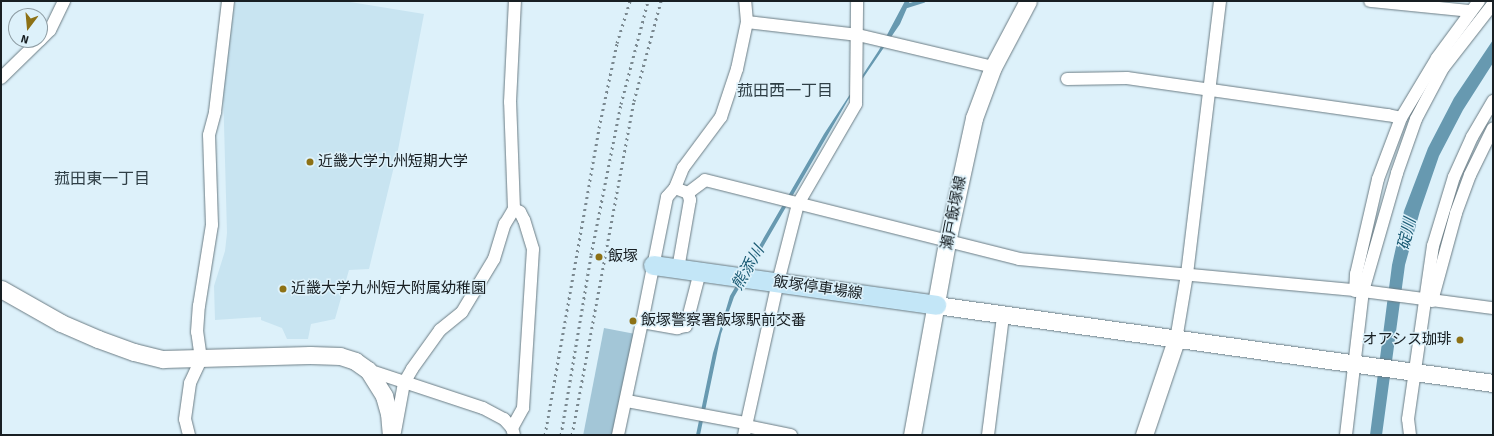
<!DOCTYPE html>
<html>
<head>
<meta charset="utf-8">
<style>
	body { margin:0 }
	#map { position:relative; width:1494px; height:436px; overflow:hidden; background:#ddf1fa; font-family:Signika,"Noto Sans JP",sans-serif }
	div>[style] { position:absolute }
	.built>* { inset:0; background:#c8e4f1 }
	.green>* { inset:0; background:#a3c6d7; transform-origin:0 0 }
	.water>* { inset:0; background:#6799b0 }
	.stream>* { height:3.5px; margin:-1.75px; padding:0 1.75px; transform-origin:1.75px; border-radius:1.75px; background:#6799b0 }
	.roads { filter:drop-shadow(0 0 1px #6b7c84) drop-shadow(0 0 1px #6b7c84) }
	.street>* { height:12px; margin:-6px; padding:0 6px; transform-origin:6px; border-radius:6px; background:#fff }
	.secondary>* { height:17px; margin:-8.5px; padding:0 8.5px; transform-origin:8.5px; border-radius:8.5px; background:#fff }
	.primary>* { height:19px; margin:-9.5px; padding:0 9.5px; transform-origin:9.5px; border-radius:9.5px; background:#c3e6f7 }
	.rail>* { height:3px; margin-top:-1.5px; transform-origin:0; background:repeating-linear-gradient(90deg,#7b8990 0 2px,transparent 0 6px) }
	.dots>* { width:11px; height:11px; translate:-50% -50%; box-sizing:border-box; border:2px solid #ddf1fa; border-radius:50% }
	span { translate:-50% -50%; white-space:nowrap; text-align:center; line-height:1.15; -webkit-text-stroke:3px #ddf1fa; paint-order:stroke }
	.poi-label { font-size:15px; color:#181f23 }
	.left { translate:0 -50%; text-align:left }
	.right { translate:-100% -50%; text-align:right }
	.street-label { font-size:15px; color:#181f23 }
	.neighbourhood-label { font-size:16px; color:#2f3f46 }
	.water-label { font-size:16px; color:#1b5b74; font-style:italic }
	.frame { position:absolute; inset:0; border:2px solid #181f23; pointer-events:none }
	.north { position:absolute; left:8px; top:8px; width:40px; height:40px; box-sizing:border-box; background:#ddf1fa; border:1px solid #8e9da4; border-radius:50%; rotate:196deg; font-size:11px; font-weight:700; line-height:16px; text-align:center; color:#181f23 }
	.north::after { content:''; display:block; margin:auto; width:14px; height:18px; background:#8d7115; clip-path:polygon(50% 0,100% 100%,50% 72%,0 100%) }
</style>
</head>
<body>
<div id="map">
	<div class="built">
		<div style="clip-path:polygon(235px 1px,344px 1px,424px 14px,398px 150px,369px 269px,349px 270px,335px 319px,311px 324px,308px 339px,287px 339px,282px 328px,261px 320px,261px 317px,215px 320px,214px 286px,225px 251px,227px 233px,223px 88px)"></div>
	</div>
	<div class="green">
		<div style="left:604px;top:328px;width:32px;height:109px;rotate:11deg"></div>
	</div>
	<div class="water">
		<div style="clip-path:polygon(905px 1px,910px 1px,900px 24px,848px 100px,734px 297px,721px 334px,700px 435px,696px 435px,713px 353px,730px 296px,824px 134px,879px 50px)"></div>
		<div style="clip-path:polygon(1493px 40px,1493px 63px,1463px 110px,1439px 156px,1420px 211px,1405px 265px,1382px 435px,1370px 435px,1392px 265px,1404px 211px,1428px 148px,1454px 98px)"></div>
	</div>
	<div class="stream">
		<div style="left:907px;top:6px;width:17px;rotate:-17deg"></div>
	</div>
	<div class="roads">
		<div class="street">
			<div style="left:1370px;top:1px;width:101px;rotate:5.7deg"></div>
			<div style="left:747px;top:22px;width:112px;rotate:6.7deg"></div>
			<div style="left:858px;top:35px;width:139px;rotate:13.3deg"></div>
			<div style="left:40px;top:40px;width:14px;rotate:-45deg"></div>
			<div style="left:50px;top:30px;width:32px;rotate:-64deg"></div>
			<div style="left:1px;top:78px;width:54px;rotate:-44.3deg"></div>
			<div style="left:1067px;top:79px;width:60px;rotate:-1deg"></div>
			<div style="left:1127px;top:78px;width:264px;rotate:8.1deg"></div>
			<div style="left:1388px;top:115px;width:13px;rotate:13deg"></div>
			<div style="left:1401px;top:118px;width:65px;rotate:110.7deg"></div>
			<div style="left:1378px;top:179px;width:98px;rotate:103deg"></div>
			<div style="left:1356px;top:274px;width:17px;rotate:93deg"></div>
			<div style="left:1401px;top:118px;width:70px;rotate:-59deg"></div>
			<div style="left:1437px;top:58px;width:71px;rotate:-53.6deg"></div>
			<div style="left:675px;top:188px;width:22px;rotate:-68deg"></div>
			<div style="left:683px;top:168px;width:64px;rotate:-53.3deg"></div>
			<div style="left:721px;top:117px;width:51px;rotate:-71.6deg"></div>
			<div style="left:737px;top:69px;width:48px;rotate:-78deg"></div>
			<div style="left:747px;top:22px;width:21px;rotate:-95deg"></div>
			<div style="left:688px;top:193px;width:21px;rotate:-37deg"></div>
			<div style="left:705px;top:180px;width:324px;rotate:14.1deg"></div>
			<div style="left:1019px;top:259px;width:345px;rotate:5.3deg"></div>
			<div style="left:1363px;top:291px;width:131px;rotate:7.5deg"></div>
			<div style="left:678px;top:269px;width:70px;rotate:-80.1deg"></div>
			<div style="left:690px;top:200px;width:7px;rotate:-106deg"></div>
			<div style="left:688px;top:193px;width:14px;rotate:-159deg"></div>
			<div style="left:675px;top:188px;width:12px;rotate:132deg"></div>
			<div style="left:667px;top:197px;width:127px;rotate:101.3deg"></div>
			<div style="left:642px;top:322px;width:36px;rotate:10deg"></div>
			<div style="left:677px;top:328px;width:9px;rotate:-13deg"></div>
			<div style="left:686px;top:326px;width:56px;rotate:-75.5deg"></div>
			<div style="left:1432px;top:301px;width:91px;rotate:-74.7deg"></div>
			<div style="left:1456px;top:213px;width:40px;rotate:-69.8deg"></div>
			<div style="left:1470px;top:175px;width:52px;rotate:-63.9deg"></div>
			<div style="left:1176px;top:340px;width:67px;rotate:-80.5deg"></div>
			<div style="left:1187px;top:274px;width:275px;rotate:-83.1deg"></div>
			<div style="left:368px;top:370px;width:121px;rotate:18.3deg"></div>
			<div style="left:483px;top:408px;width:24px;rotate:28deg"></div>
			<div style="left:504px;top:419px;width:12px;rotate:48deg"></div>
			<div style="left:512px;top:428px;width:7px;rotate:74deg"></div>
			<div style="left:627px;top:401px;width:121px;rotate:10.5deg"></div>
			<div style="left:746px;top:426px;width:46px;rotate:11.3deg"></div>
			<div style="left:512px;top:428px;width:23px;rotate:-61deg"></div>
			<div style="left:523px;top:408px;width:159px;rotate:-86.4deg"></div>
			<div style="left:533px;top:249px;width:30px;rotate:-107deg"></div>
			<div style="left:524px;top:220px;width:9px;rotate:-117deg"></div>
			<div style="left:520px;top:212px;width:7px;rotate:-153deg"></div>
			<div style="left:395px;top:432px;width:50px;rotate:-79.6deg"></div>
			<div style="left:404px;top:383px;width:16px;rotate:-60deg"></div>
			<div style="left:412px;top:369px;width:48px;rotate:-54.3deg"></div>
			<div style="left:440px;top:330px;width:28px;rotate:-39deg"></div>
			<div style="left:462px;top:312px;width:62px;rotate:-58.9deg"></div>
			<div style="left:494px;top:259px;width:37px;rotate:-73deg"></div>
			<div style="left:505px;top:224px;width:17px;rotate:-59deg"></div>
			<div style="left:514px;top:209px;width:107px;rotate:-92.1deg"></div>
			<div style="left:510px;top:102px;width:101px;rotate:-87.2deg"></div>
			<div style="left:189px;top:435px;width:16px;rotate:-104deg"></div>
			<div style="left:185px;top:419px;width:36px;rotate:-82deg"></div>
			<div style="left:190px;top:383px;width:26px;rotate:-65deg"></div>
			<div style="left:201px;top:359px;width:27px;rotate:-98deg"></div>
			<div style="left:197px;top:332px;width:26px;rotate:-86deg"></div>
			<div style="left:199px;top:306px;width:82px;rotate:-80.9deg"></div>
			<div style="left:212px;top:225px;width:90px;rotate:-91.9deg"></div>
			<div style="left:209px;top:135px;width:24px;rotate:-75deg"></div>
			<div style="left:215px;top:112px;width:112px;rotate:-83.3deg"></div>
			<div style="left:618px;top:435px;width:116px;rotate:-78deg"></div>
			<div style="left:744px;top:435px;width:157px;rotate:-77.5deg"></div>
			<div style="left:778px;top:282px;width:81px;rotate:-75.6deg"></div>
			<div style="left:798px;top:204px;width:116px;rotate:-59.9deg"></div>
			<div style="left:856px;top:104px;width:103px;rotate:-89.4deg"></div>
			<div style="left:988px;top:435px;width:120px;rotate:-82.8deg"></div>
			<div style="left:1346px;top:435px;width:145px;rotate:-83.3deg"></div>
			<div style="left:1363px;top:291px;width:123px;rotate:-73.9deg"></div>
			<div style="left:1397px;top:173px;width:57px;rotate:-70.6deg"></div>
			<div style="left:1416px;top:119px;width:58px;rotate:-62.1deg"></div>
			<div style="left:1443px;top:68px;width:81px;rotate:-52deg"></div>
			<div style="left:1410px;top:435px;width:16px;rotate:-97deg"></div>
			<div style="left:1408px;top:419px;width:175px;rotate:-81.8deg"></div>
			<div style="left:1433px;top:246px;width:72px;rotate:-73.1deg"></div>
			<div style="left:1454px;top:177px;width:44px;rotate:-65.8deg"></div>
			<div style="left:1472px;top:137px;width:42px;rotate:-59.7deg"></div>
		</div>
		<div class="secondary">
			<div style="left:1px;top:289px;width:69px;rotate:29.5deg"></div>
			<div style="left:61px;top:323px;width:40px;rotate:23.4deg"></div>
			<div style="left:98px;top:339px;width:38px;rotate:20deg"></div>
			<div style="left:134px;top:352px;width:30px;rotate:14deg"></div>
			<div style="left:163px;top:359px;width:147px;rotate:-1.6deg"></div>
			<div style="left:310px;top:355px;width:30px;rotate:2deg"></div>
			<div style="left:340px;top:356px;width:16px;rotate:18deg"></div>
			<div style="left:355px;top:361px;width:16px;rotate:35deg"></div>
			<div style="left:368px;top:370px;width:31px;rotate:58deg"></div>
			<div style="left:384px;top:396px;width:18px;rotate:74deg"></div>
			<div style="left:389px;top:413px;width:22px;rotate:85deg"></div>
			<div style="left:936px;top:305px;width:562px;rotate:7.97deg"></div>
			<div style="left:912px;top:435px;width:196px;rotate:-79.7deg"></div>
			<div style="left:947px;top:242px;width:127px;rotate:-77.7deg"></div>
			<div style="left:974px;top:118px;width:54px;rotate:-69.6deg"></div>
			<div style="left:993px;top:67px;width:75px;rotate:-62.1deg"></div>
			<div style="left:1144px;top:435px;width:100px;rotate:-71.4deg"></div>
		</div>
		<div class="primary">
			<div style="left:653px;top:265px;width:286px;rotate:8deg"></div>
		</div>
	</div>
	<div class="rail">
		<div style="left:545px;top:435px;width:312px;rotate:-80deg"></div>
		<div style="left:599px;top:128px;width:87px;rotate:-78deg"></div>
		<div style="left:617px;top:43px;width:44px;rotate:-72.8deg"></div>
		<div style="left:561px;top:435px;width:182px;rotate:-80.5deg"></div>
		<div style="left:591px;top:255px;width:154px;rotate:-78.8deg"></div>
		<div style="left:621px;top:104px;width:106px;rotate:-75.3deg"></div>
		<div style="left:572px;top:435px;width:340px;rotate:-79.5deg"></div>
		<div style="left:634px;top:101px;width:104px;rotate:-74.9deg"></div>
	</div>
	<div class="dots">
		<div style="left:310px;top:162px;background:#8d7115"></div>
		<div style="left:599px;top:257px;background:#8d7115"></div>
		<div style="left:283px;top:289px;background:#8d7115"></div>
		<div style="left:633px;top:321px;background:#8d7115"></div>
		<div style="left:1460px;top:340px;background:#8d7115"></div>
	</div>
	<div class="poi-label">
		<span class="left" style="left:318px;top:162px">近畿大学九州短期大学</span>
		<span class="left" style="left:608px;top:257px">飯塚</span>
		<span class="left" style="left:291px;top:289px">近畿大学九州短大附属幼稚園</span>
		<span class="left" style="left:641px;top:321px">飯塚警察署飯塚駅前交番</span>
		<span class="right" style="left:1452px;top:340px">オアシス珈琲</span>
	</div>
	<div class="street-label">
		<span style="left:954px;top:213px;rotate:-79deg">瀬戸飯塚線</span>
		<span style="left:818px;top:288px;rotate:8deg">飯塚停車場線</span>
	</div>
	<div class="neighbourhood-label">
		<span style="left:785px;top:91px">菰田西一丁目</span>
		<span style="left:102px;top:179px">菰田東一丁目</span>
	</div>
	<div class="water-label">
		<span style="left:1407px;top:234px;rotate:-77deg">碇川</span>
		<span style="left:748px;top:268px;rotate:-60deg">熊添川</span>
	</div>
	<div class="frame"></div>
	<div class="north">N</div>
</div>
</body>
</html>
